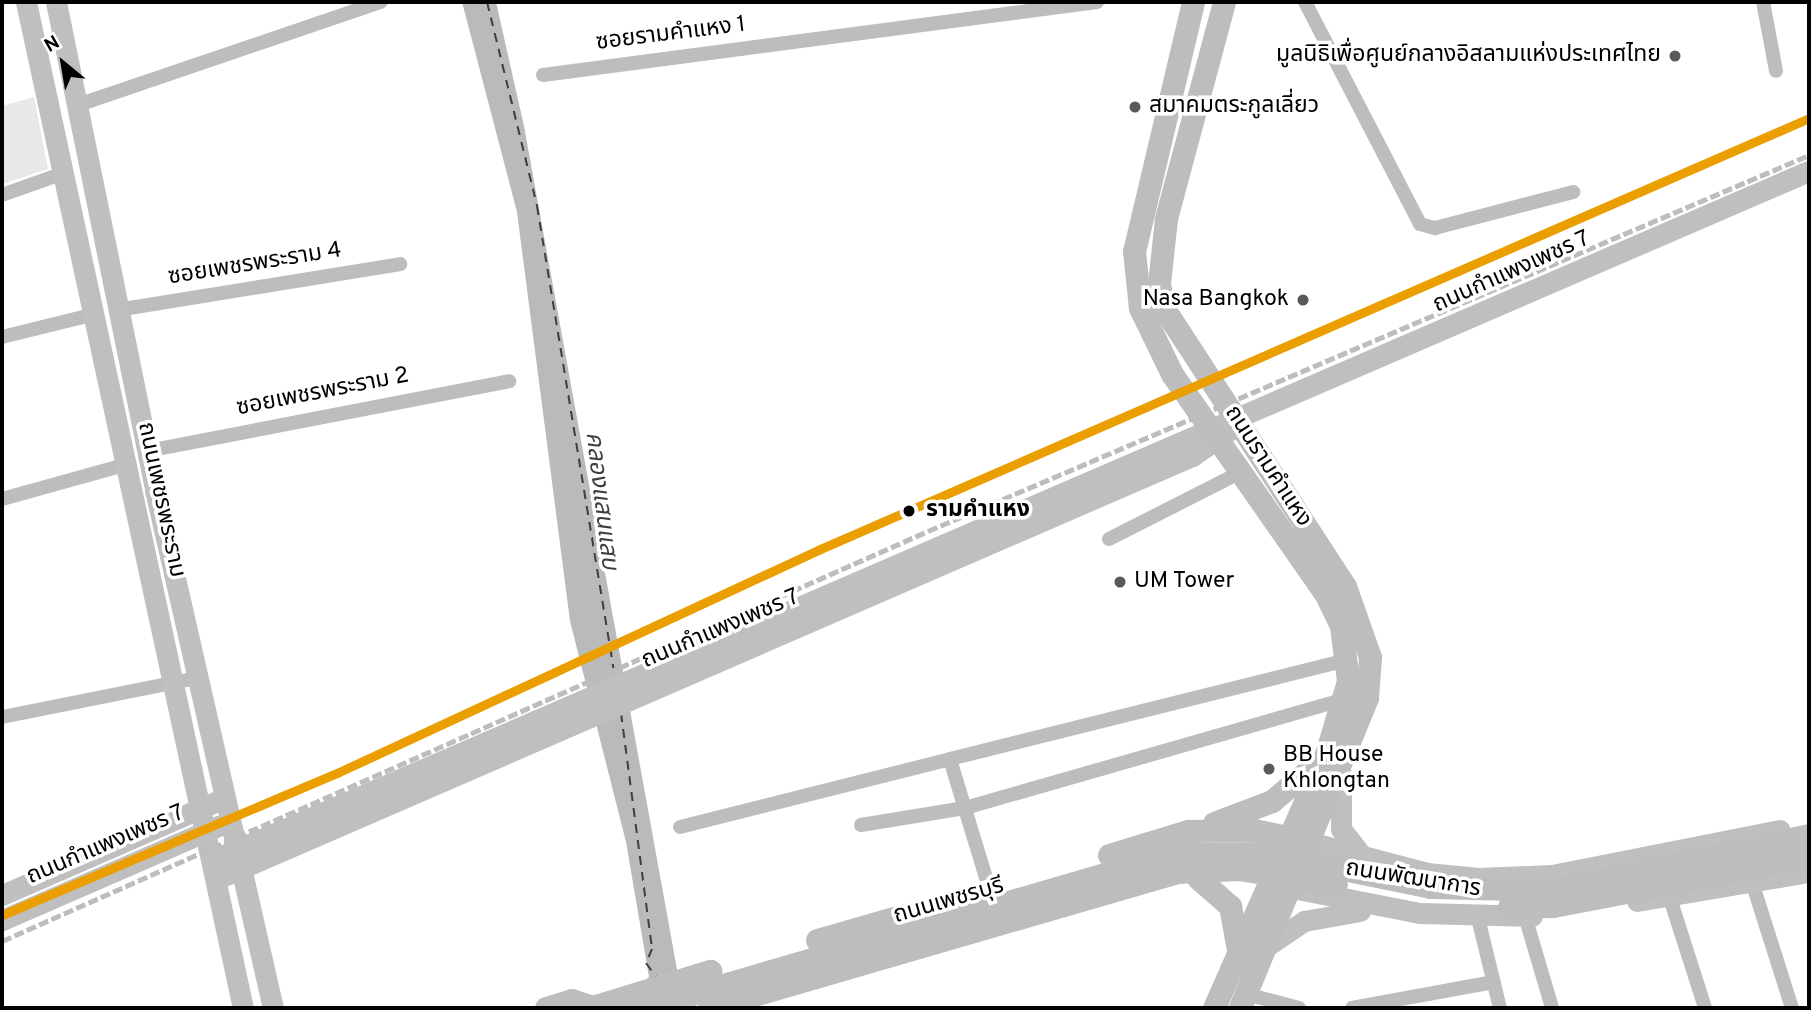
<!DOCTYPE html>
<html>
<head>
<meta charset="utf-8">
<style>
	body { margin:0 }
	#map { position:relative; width:1811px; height:1010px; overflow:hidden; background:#fff; font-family:Overpass,"Noto Sans Thai",sans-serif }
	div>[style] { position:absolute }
	.green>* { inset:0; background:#e8e8e8 }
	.water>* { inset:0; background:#bababa }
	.ferry>* { height:2px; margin-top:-1px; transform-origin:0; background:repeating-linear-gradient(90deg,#3e3e3e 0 9px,transparent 0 16px) }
	.street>* { height:14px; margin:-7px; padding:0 7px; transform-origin:7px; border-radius:7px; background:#bdbdbd }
	.secondary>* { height:21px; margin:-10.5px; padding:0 10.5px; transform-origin:10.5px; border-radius:10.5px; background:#bfbfbf }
	.primary>* { height:23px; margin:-11.5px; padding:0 11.5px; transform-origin:11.5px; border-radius:11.5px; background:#bdbdbd }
	.rail>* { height:4.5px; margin-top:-2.25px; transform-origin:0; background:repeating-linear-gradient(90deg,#bdbdbd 0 10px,transparent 0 13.5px) }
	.rail-1>* { height:9px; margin:-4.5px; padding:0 4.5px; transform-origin:4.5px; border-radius:4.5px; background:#eb9e00 }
	.dots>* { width:19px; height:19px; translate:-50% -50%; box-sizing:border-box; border:4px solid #fff; border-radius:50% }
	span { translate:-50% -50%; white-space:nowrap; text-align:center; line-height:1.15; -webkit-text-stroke:7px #fff; paint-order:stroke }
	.street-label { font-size:23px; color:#000 }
	.poi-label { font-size:23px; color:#000 }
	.right { translate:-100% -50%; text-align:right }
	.left { translate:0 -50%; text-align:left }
	.stop-label { font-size:23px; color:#000; font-weight:700 }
	.water-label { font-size:24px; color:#3e3e3e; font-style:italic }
	.frame { position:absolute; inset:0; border:4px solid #000; pointer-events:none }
	.north { position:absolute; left:28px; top:28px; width:70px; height:70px; -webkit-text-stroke:5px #fff; paint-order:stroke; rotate:330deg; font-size:19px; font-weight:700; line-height:28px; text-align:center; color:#000 }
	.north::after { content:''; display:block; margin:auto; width:24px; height:32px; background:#000; clip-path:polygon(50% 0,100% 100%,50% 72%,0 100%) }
</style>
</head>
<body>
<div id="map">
	<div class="green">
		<div style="clip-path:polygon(34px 97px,48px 169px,2px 184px,2px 106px)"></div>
	</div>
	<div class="water">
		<div style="clip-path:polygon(462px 2px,496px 2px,524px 126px,684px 1008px,641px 984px,649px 977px,626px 842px,570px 621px,517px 212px)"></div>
	</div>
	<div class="ferry">
		<div style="left:487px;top:2px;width:210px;rotate:76.2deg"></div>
		<div style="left:537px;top:206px;width:476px;rotate:80.6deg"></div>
		<div style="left:621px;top:713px;width:238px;rotate:82.5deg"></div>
		<div style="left:652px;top:949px;width:15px;rotate:113deg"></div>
		<div style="left:646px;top:963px;width:19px;rotate:54deg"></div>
	</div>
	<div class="street">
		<div style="left:1305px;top:2px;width:250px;rotate:62.6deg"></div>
		<div style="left:1420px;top:224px;width:16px;rotate:15deg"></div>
		<div style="left:1435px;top:228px;width:143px;rotate:-14.6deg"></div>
		<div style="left:1763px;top:2px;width:70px;rotate:79.3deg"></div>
		<div style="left:543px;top:75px;width:559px;rotate:-7.51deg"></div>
		<div style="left:75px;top:106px;width:323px;rotate:-18.8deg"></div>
		<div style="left:2px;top:195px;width:63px;rotate:-19.6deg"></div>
		<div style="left:117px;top:310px;width:287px;rotate:-9.2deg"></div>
		<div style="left:2px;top:337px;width:96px;rotate:-13.9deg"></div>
		<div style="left:147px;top:451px;width:369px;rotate:-10.9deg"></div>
		<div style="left:2px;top:499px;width:128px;rotate:-15.5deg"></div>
		<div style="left:1109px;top:539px;width:148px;rotate:-26.9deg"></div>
		<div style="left:2px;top:717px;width:199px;rotate:-11.3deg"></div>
		<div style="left:861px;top:825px;width:105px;rotate:-9.3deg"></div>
		<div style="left:965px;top:808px;width:395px;rotate:-16deg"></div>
		<div style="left:680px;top:827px;width:278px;rotate:-14.1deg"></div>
		<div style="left:1752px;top:882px;width:132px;rotate:72.4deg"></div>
		<div style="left:990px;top:891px;width:138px;rotate:-106.9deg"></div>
		<div style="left:950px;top:759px;width:409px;rotate:-14deg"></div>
		<div style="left:1669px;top:895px;width:119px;rotate:72.3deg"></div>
		<div style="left:1525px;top:916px;width:96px;rotate:73.6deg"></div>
		<div style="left:1478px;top:918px;width:93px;rotate:76.3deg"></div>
		<div style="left:1246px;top:994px;width:55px;rotate:14.8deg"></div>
		<div style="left:1352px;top:1008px;width:144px;rotate:-10.4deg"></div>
	</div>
	<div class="secondary">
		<div style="left:26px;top:2px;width:1029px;rotate:77.83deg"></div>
		<div style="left:56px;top:2px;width:498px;rotate:78.5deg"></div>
		<div style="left:155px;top:490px;width:531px;rotate:77.17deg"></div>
		<div style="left:1341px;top:773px;width:56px;rotate:90deg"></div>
		<div style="left:1341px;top:829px;width:37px;rotate:52deg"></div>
		<div style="left:1313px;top:843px;width:118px;rotate:14.7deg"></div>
		<div style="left:1427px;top:873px;width:52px;rotate:5.5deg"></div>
		<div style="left:1479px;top:878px;width:73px;rotate:-2.4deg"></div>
		<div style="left:1552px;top:875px;width:232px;rotate:-11.2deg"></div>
		<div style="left:215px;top:859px;width:1736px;rotate:-23.35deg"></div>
		<div style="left:219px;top:878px;width:1061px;rotate:-23.45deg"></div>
		<div style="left:1192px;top:456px;width:47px;rotate:-34.7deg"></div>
		<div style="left:1292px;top:888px;width:130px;rotate:11.1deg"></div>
		<div style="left:1420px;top:913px;width:112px;rotate:1.5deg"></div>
		<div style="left:2px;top:895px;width:232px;rotate:-23.6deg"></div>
		<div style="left:1637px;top:901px;width:174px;rotate:-9.6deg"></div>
		<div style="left:2px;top:920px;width:236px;rotate:-23.5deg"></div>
		<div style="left:1267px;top:946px;width:45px;rotate:-34deg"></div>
		<div style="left:1304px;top:921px;width:57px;rotate:-10.1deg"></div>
	</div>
	<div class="primary">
		<div style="left:1193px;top:2px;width:256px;rotate:103.3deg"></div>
		<div style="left:1134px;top:251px;width:57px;rotate:84deg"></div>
		<div style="left:1140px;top:308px;width:73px;rotate:64.1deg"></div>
		<div style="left:1172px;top:374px;width:267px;rotate:55.1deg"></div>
		<div style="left:1325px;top:593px;width:37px;rotate:64deg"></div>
		<div style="left:1341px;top:626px;width:55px;rotate:82.7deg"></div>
		<div style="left:1348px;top:681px;width:76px;rotate:106.8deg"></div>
		<div style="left:1326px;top:754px;width:278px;rotate:113.8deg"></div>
		<div style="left:1224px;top:2px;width:225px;rotate:105deg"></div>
		<div style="left:1166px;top:219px;width:64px;rotate:96.2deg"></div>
		<div style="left:1159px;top:283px;width:24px;rotate:81deg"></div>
		<div style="left:1163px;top:307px;width:333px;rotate:56.9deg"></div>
		<div style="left:1345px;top:586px;width:75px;rotate:70.6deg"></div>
		<div style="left:1370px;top:657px;width:41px;rotate:94.2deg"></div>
		<div style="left:1367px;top:698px;width:335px;rotate:112.3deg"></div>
		<div style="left:1214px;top:823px;width:62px;rotate:-20.8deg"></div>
		<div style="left:1272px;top:801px;width:57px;rotate:-40.1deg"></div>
		<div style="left:1109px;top:855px;width:83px;rotate:-16.9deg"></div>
		<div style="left:1188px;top:831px;width:66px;rotate:-0.9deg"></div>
		<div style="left:1254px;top:830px;width:48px;rotate:12deg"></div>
		<div style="left:1198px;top:878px;width:43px;rotate:41.2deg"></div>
		<div style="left:1230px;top:906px;width:45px;rotate:79.7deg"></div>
		<div style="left:1509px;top:907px;width:44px;rotate:-1.3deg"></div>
		<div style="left:1553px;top:906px;width:261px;rotate:-10.8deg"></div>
		<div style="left:817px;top:940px;width:112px;rotate:-16deg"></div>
		<div style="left:546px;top:1008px;width:27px;rotate:-17deg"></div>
		<div style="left:572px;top:1000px;width:24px;rotate:19deg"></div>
		<div style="left:589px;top:1008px;width:127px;rotate:-17deg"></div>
		<div style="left:644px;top:1008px;width:551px;rotate:-16.23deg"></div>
		<div style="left:1173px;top:854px;width:92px;rotate:-0.6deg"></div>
		<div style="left:1265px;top:853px;width:168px;rotate:11.6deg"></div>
		<div style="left:1430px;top:887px;width:121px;rotate:1.4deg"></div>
		<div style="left:1551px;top:890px;width:264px;rotate:-12deg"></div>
		<div style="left:709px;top:1008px;width:488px;rotate:-16.2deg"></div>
		<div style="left:1178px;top:872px;width:60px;rotate:-2.9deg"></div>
		<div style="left:1238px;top:869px;width:99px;rotate:8.7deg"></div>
	</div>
	<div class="rail">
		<div style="left:2px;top:941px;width:1013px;rotate:-23.88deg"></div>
		<div style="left:928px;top:531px;width:958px;rotate:-23.11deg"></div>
	</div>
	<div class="rail-1">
		<div style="left:2px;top:915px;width:364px;rotate:-23deg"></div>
		<div style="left:337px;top:773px;width:530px;rotate:-24.87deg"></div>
		<div style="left:818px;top:550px;width:1081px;rotate:-23.55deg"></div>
	</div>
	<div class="dots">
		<div style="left:1675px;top:56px;background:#595959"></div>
		<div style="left:1135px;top:107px;background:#595959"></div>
		<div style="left:1303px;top:300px;background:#595959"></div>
		<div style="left:909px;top:511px;background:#000"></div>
		<div style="left:1120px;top:582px;background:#595959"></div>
		<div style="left:1269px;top:769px;background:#595959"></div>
	</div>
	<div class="street-label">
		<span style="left:671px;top:35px;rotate:-7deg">ซอยรามคำแหง 1</span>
		<span style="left:255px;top:265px;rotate:-9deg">ซอยเพชรพระราม 4</span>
		<span style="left:1512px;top:273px;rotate:-24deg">ถนนกำแพงเพชร 7</span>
		<span style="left:323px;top:393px;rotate:-11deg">ซอยเพชรพระราม 2</span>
		<span style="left:1267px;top:467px;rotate:57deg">ถนนรามคำแหง</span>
		<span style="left:160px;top:500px;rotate:78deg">ถนนเพชรพระราม</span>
		<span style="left:721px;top:630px;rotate:-23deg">ถนนกำแพงเพชร 7</span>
		<span style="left:106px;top:846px;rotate:-23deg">ถนนกำแพงเพชร 7</span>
		<span style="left:1413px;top:880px;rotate:9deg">ถนนพัฒนาการ</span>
		<span style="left:949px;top:902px;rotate:-16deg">ถนนเพชรบุรี</span>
	</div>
	<div class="poi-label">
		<span class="right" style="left:1661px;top:56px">มูลนิธิเพื่อศูนย์กลางอิสลามแห่งประเทศไทย</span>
		<span class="left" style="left:1149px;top:107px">สมาคมตระกูลเลี่ยว</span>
		<span class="right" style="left:1289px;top:300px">Nasa Bangkok</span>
		<span class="left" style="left:1134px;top:582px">UM Tower</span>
		<span class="left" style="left:1283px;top:769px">BB House<br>Khlongtan</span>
	</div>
	<div class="stop-label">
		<span class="left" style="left:926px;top:511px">รามคำแหง</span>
	</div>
	<div class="water-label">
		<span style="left:600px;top:501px;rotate:83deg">คลองแสนแสบ</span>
	</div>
	<div class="frame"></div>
	<div class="north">N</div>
</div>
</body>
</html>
